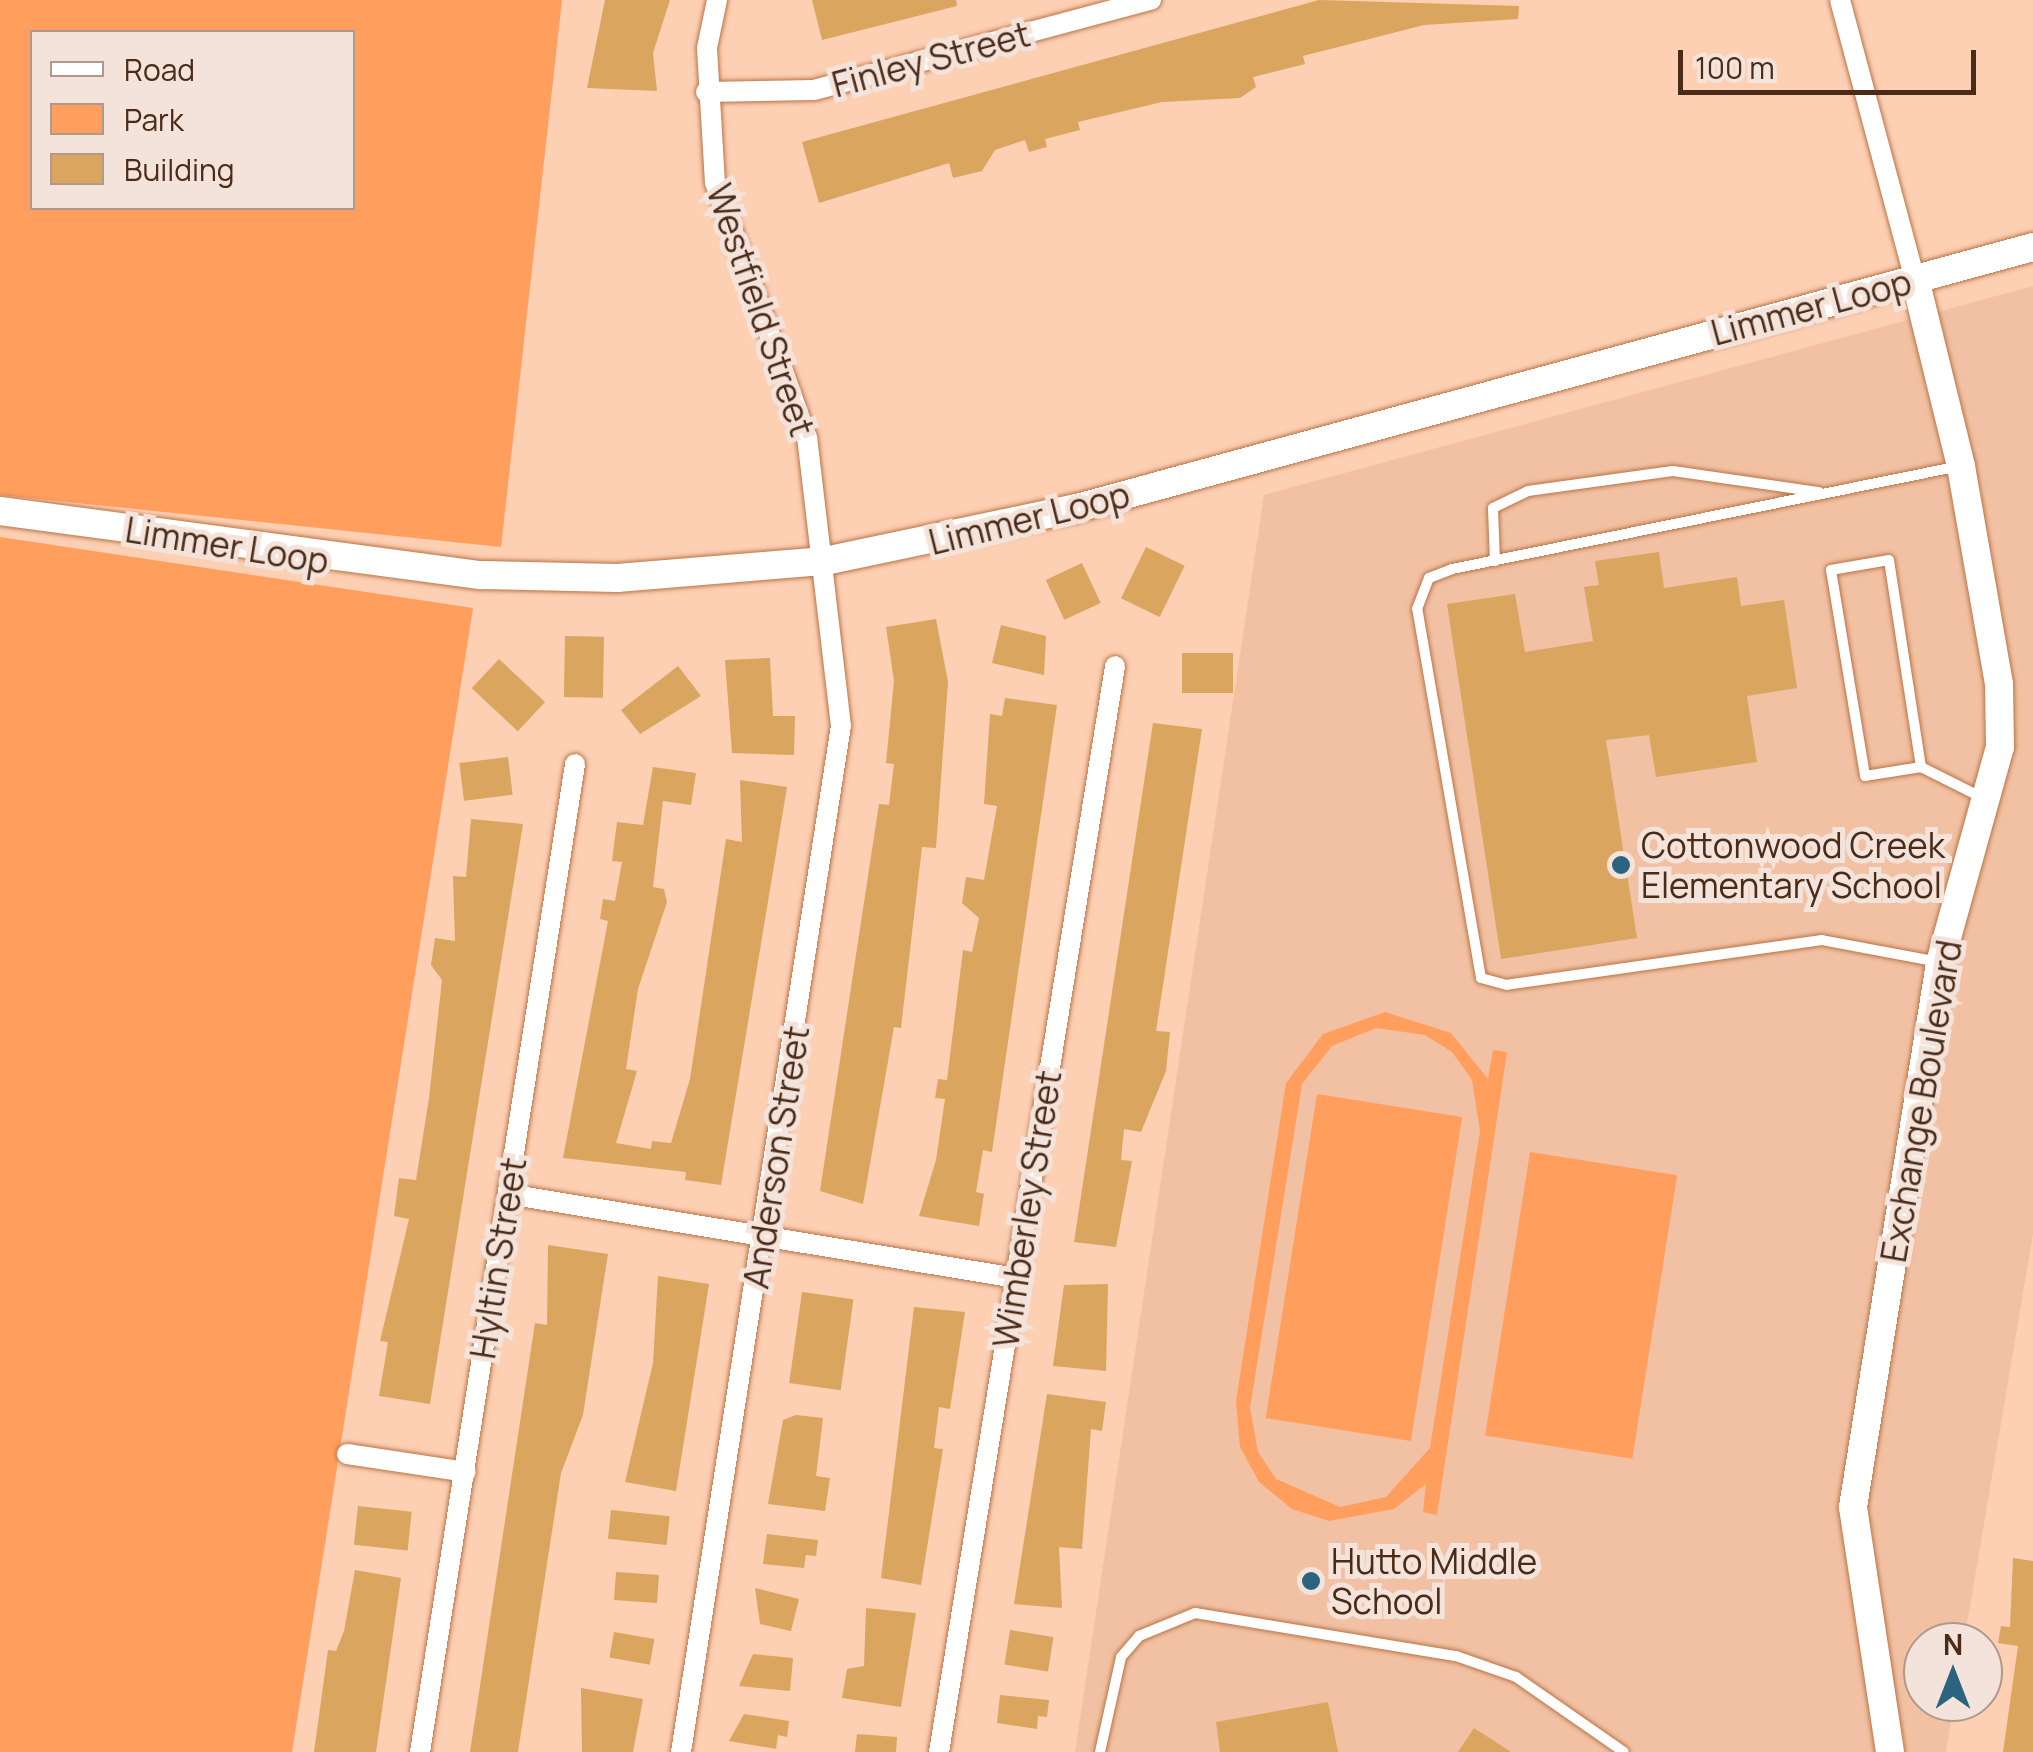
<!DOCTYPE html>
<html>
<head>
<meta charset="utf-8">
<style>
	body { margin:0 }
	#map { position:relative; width:2033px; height:1752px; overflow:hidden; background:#fdcfb3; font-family:Manrope,sans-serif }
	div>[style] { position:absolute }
	.built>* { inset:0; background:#f2c1a3 }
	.green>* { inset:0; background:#ff9e5d; transform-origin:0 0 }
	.building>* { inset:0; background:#d9a55f; transform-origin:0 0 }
	.roads { filter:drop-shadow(0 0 2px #ba7446) drop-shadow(0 0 2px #ba7446) }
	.lane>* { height:10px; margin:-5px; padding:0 5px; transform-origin:5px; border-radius:5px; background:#fff }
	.street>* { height:20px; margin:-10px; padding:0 10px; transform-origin:10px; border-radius:10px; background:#fff }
	.secondary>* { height:28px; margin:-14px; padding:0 14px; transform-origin:14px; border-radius:14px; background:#fff }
	.dots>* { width:28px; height:28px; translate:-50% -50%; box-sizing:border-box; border:5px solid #f3e3da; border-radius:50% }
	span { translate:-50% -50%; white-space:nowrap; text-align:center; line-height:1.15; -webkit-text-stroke:10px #f3e3da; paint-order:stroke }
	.street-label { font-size:35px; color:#492b18 }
	.poi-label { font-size:35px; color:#492b18 }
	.left { translate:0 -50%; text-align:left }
	.legend { position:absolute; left:30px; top:30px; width:325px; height:180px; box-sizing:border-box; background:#f3e3da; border:2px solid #af998c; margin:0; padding:12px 18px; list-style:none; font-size:30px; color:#492b18 }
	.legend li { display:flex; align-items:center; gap:20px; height:50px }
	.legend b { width:50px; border:2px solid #af998c }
	.north { position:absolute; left:1903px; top:1622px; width:100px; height:100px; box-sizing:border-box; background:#f3e3da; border:2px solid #af998c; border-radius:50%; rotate:0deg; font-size:28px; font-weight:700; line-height:40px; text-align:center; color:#492b18 }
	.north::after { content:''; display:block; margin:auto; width:35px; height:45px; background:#2c637e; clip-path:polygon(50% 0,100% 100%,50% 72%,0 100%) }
	.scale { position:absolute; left:1678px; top:50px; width:298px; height:45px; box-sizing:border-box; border:5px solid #492b18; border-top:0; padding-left:12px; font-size:30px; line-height:35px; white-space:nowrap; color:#492b18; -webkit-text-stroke:8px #f3e3da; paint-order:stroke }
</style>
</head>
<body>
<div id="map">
	<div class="built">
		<div style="clip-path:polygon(2033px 286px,2033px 1234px,1964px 1642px,1923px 1642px,1923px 1702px,1954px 1702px,1946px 1752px,1075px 1752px,1264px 495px)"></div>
	</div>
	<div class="green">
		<div style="clip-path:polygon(evenodd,0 0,562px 0,501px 547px,0 495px,0 0,352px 32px,352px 208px,32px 208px,32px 32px,352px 32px)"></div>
		<div style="clip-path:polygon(0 537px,473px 608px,292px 1752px,0 1752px)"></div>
		<div style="clip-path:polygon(evenodd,1385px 1012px,1451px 1033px,1488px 1079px,1493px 1050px,1507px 1052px,1437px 1515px,1423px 1512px,1426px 1484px,1394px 1509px,1329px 1521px,1292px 1509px,1259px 1482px,1240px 1447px,1236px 1401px,1286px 1083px,1323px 1034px,1385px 1012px,1376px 1028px,1425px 1035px,1452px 1052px,1472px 1080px,1480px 1131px,1430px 1448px,1386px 1497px,1340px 1507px,1276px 1479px,1258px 1452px,1250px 1408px,1302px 1084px,1332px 1046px,1376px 1028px)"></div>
		<div style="left:1317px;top:1094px;width:147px;height:328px;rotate:9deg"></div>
		<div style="left:1530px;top:1152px;width:149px;height:287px;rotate:9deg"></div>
	</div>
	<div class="building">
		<div style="clip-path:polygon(605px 0,670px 0,653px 53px,657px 91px,587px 88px)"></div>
		<div style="clip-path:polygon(812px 0,956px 0,957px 6px,822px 40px)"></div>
		<div style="clip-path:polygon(1319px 0,1519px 6px,1518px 19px,1424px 25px,1303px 56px,1305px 64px,1253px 77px,1256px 87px,1240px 98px,1162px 102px,1078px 122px,1080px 130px,1045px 139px,1047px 147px,1029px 152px,1025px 140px,995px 150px,982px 171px,953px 178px,949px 163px,819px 203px,802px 142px)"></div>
		<div style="left:1146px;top:547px;width:43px;height:57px;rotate:26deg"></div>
		<div style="clip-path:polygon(1659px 552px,1664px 588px,1737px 577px,1741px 606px,1784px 600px,1797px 688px,1747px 696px,1757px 762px,1656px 777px,1649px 735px,1606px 740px,1637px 938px,1501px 959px,1447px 604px,1515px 594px,1525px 652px,1593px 641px,1584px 587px,1599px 585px,1595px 561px)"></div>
		<div style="left:1082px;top:563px;width:44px;height:40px;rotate:65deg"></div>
		<div style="clip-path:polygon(936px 619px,948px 682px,936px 848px,922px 847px,901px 1028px,894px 1027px,863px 1204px,820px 1191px,879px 804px,889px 805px,894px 764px,886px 763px,894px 681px,886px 627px)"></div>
		<div style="clip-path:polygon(1001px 625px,1046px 636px,1044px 675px,992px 663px)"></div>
		<div style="left:565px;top:636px;width:39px;height:61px;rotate:1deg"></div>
		<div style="left:1182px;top:653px;width:51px;height:40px"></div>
		<div style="clip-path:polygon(770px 658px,773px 716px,795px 716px,794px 755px,732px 753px,725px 660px)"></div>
		<div style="left:499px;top:659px;width:63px;height:40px;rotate:43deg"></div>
		<div style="clip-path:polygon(678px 666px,701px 696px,640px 734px,621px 710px)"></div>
		<div style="clip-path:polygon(1005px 698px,1057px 705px,992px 1152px,983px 1150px,976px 1192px,984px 1194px,979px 1226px,919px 1216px,936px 1160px,945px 1099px,935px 1098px,938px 1079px,947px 1080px,963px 950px,972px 952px,979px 918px,962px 903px,966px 877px,984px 880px,997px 806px,984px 804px,990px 714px,1002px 716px)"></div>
		<div style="clip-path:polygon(1153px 723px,1202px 729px,1156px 1031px,1170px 1032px,1166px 1071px,1141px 1132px,1124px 1129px,1121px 1160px,1132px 1161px,1116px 1247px,1074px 1242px)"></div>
		<div style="left:508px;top:757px;width:38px;height:49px;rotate:83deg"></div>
		<div style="clip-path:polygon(653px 767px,696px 773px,691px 805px,663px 801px,653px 887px,664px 889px,667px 902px,638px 989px,626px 1069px,637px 1071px,616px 1143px,651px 1149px,652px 1141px,671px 1143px,690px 1079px,726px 839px,742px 842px,740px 780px,787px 787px,721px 1185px,685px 1180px,686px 1172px,563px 1158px,608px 921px,600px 919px,603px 899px,615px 901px,622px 862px,612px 861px,617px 822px,643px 825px)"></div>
		<div style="clip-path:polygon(471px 819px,523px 824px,430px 1404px,379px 1396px,388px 1342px,380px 1341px,409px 1219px,394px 1216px,399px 1178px,416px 1180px,429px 1098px,442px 980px,431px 965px,435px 938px,455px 941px,453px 876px,466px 877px)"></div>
		<div style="clip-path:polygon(548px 1245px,608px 1254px,602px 1292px,583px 1415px,561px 1473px,518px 1752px,470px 1752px,535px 1323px,547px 1325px)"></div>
		<div style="clip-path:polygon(658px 1276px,709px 1284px,676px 1491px,625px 1482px,653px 1363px)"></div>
		<div style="clip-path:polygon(1108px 1284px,1106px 1371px,1053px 1366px,1064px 1285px)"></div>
		<div style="left:802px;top:1292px;width:52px;height:92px;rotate:8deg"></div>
		<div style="clip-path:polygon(914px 1307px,965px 1312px,950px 1409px,939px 1407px,934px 1448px,943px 1449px,921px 1585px,881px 1578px)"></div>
		<div style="clip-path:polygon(1047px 1394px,1106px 1402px,1102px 1431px,1091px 1429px,1082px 1549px,1059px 1547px,1062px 1608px,1014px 1604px)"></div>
		<div style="clip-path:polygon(796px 1415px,823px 1418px,816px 1476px,830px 1478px,825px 1511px,768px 1504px,783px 1420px)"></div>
		<div style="left:358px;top:1506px;width:54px;height:39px;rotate:6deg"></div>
		<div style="left:611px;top:1510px;width:59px;height:29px;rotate:6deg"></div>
		<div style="clip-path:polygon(767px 1534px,818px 1540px,816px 1556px,806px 1555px,804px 1568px,763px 1564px)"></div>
		<div style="clip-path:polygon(2013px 1558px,2033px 1561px,2033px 1752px,2003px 1752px,2018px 1646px,1998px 1643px,2001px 1626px,2010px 1627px)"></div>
		<div style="clip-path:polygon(355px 1570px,401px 1578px,376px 1752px,314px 1752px,328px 1650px,336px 1651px,344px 1631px)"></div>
		<div style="left:616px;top:1572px;width:43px;height:28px;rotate:4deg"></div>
		<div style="clip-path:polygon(755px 1588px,799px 1599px,791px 1631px,760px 1624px)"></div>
		<div style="clip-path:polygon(866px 1608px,916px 1613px,901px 1707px,842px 1698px,847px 1669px,864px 1666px)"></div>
		<div style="left:1010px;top:1630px;width:44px;height:35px;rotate:9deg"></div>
		<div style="left:614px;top:1632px;width:41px;height:26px;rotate:10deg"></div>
		<div style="clip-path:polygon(753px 1654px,793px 1658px,790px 1691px,739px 1686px)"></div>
		<div style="clip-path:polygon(581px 1688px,643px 1699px,633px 1752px,582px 1752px)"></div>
		<div style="clip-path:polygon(1000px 1695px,1049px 1700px,1047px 1717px,1038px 1716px,1037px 1729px,997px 1723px)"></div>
		<div style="clip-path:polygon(1328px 1702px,1338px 1752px,1220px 1752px,1216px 1722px)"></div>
		<div style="clip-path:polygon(744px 1714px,789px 1721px,787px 1737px,778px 1735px,776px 1749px,729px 1741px)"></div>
		<div style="clip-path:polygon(1474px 1728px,1511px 1752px,1458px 1752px)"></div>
		<div style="clip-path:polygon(857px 1734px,897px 1737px,896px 1752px,855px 1752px)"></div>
	</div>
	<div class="roads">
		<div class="lane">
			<div style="left:1495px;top:561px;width:53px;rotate:-92.2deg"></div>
			<div style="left:1493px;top:508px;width:39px;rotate:-26deg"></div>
			<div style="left:1528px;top:491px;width:146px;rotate:-7.9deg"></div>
			<div style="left:1673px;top:471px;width:148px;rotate:8.2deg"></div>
			<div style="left:1921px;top:767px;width:209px;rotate:-98.8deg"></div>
			<div style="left:1889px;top:560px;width:59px;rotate:170.2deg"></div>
			<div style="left:1831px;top:570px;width:209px;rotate:80.6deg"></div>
			<div style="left:1865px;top:776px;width:57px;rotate:-9.1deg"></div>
			<div style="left:1921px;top:767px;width:72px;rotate:26.6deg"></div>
			<div style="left:1939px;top:962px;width:119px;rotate:-169.4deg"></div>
			<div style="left:1822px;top:940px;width:318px;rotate:171.9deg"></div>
			<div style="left:1507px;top:985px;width:27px;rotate:-165deg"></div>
			<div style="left:1481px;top:978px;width:375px;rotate:-99.8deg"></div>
			<div style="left:1417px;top:609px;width:33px;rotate:-69deg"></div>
			<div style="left:1429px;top:578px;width:25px;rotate:-21deg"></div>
			<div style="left:1452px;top:569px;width:518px;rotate:-11.46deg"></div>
			<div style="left:1100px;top:1752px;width:97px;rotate:-77.5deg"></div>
			<div style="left:1121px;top:1657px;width:28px;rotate:-49deg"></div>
			<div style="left:1139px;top:1636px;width:61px;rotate:-22.3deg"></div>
			<div style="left:1195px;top:1613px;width:265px;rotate:9.4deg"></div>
			<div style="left:1456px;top:1656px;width:64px;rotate:19.3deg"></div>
			<div style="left:1516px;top:1677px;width:131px;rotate:34.8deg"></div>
		</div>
		<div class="street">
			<div style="left:1840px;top:0;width:289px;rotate:75deg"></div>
			<div style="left:706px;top:92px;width:108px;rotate:-1.1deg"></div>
			<div style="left:814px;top:90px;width:349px;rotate:-15deg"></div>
			<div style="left:508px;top:1194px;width:515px;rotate:9.39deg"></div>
			<div style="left:347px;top:1454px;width:120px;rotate:8.6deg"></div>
			<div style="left:420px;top:1752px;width:1000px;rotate:-81.08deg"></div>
			<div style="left:681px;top:1752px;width:1038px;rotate:-81.14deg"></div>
			<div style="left:841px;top:726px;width:290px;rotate:-96.7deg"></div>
			<div style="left:807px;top:438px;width:271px;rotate:-109.8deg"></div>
			<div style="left:715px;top:183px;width:135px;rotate:-93.4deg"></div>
			<div style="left:707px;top:48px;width:49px;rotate:-78.2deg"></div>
			<div style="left:939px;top:1752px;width:1100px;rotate:-80.79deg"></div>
		</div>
		<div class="secondary">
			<div style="left:0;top:511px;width:486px;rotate:7.6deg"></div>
			<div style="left:482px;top:575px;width:135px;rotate:1.3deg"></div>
			<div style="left:617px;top:578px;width:209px;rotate:-4.7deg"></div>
			<div style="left:825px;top:561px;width:258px;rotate:-11.9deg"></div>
			<div style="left:1077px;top:508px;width:991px;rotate:-15.27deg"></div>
			<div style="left:1890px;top:1752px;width:248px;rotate:-98.6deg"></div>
			<div style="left:1853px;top:1507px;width:551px;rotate:-80.91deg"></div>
			<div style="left:1940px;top:963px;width:224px;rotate:-74.5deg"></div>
			<div style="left:2000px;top:747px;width:63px;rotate:-90.9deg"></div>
			<div style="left:1999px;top:684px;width:221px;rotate:-99.9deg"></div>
			<div style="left:1961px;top:466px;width:193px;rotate:-103.8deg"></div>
		</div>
	</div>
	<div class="dots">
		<div style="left:1621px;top:865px;background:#2c637e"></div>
		<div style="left:1311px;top:1581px;background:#2c637e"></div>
	</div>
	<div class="street-label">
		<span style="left:931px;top:59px;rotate:-15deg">Finley Street</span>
		<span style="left:1811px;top:307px;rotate:-15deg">Limmer Loop</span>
		<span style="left:761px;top:310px;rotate:71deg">Westfield Street</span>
		<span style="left:1029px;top:518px;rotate:-14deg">Limmer Loop</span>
		<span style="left:227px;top:545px;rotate:9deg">Limmer Loop</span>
		<span style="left:1921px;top:1101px;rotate:-80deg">Exchange Boulevard</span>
		<span style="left:776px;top:1157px;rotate:-81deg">Anderson Street</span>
		<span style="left:1027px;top:1209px;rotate:-81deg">Wimberley Street</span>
		<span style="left:498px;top:1258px;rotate:-81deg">Hyltin Street</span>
	</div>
	<div class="poi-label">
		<span class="left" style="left:1641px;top:865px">Cottonwood Creek<br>Elementary School</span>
		<span class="left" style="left:1331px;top:1581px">Hutto Middle<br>School</span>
	</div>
	<ul class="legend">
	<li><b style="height:12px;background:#fff"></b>Road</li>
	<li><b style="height:28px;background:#ff9e5d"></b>Park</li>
	<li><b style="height:28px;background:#d9a55f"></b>Building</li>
	</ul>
	<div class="north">N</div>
	<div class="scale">100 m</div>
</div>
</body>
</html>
